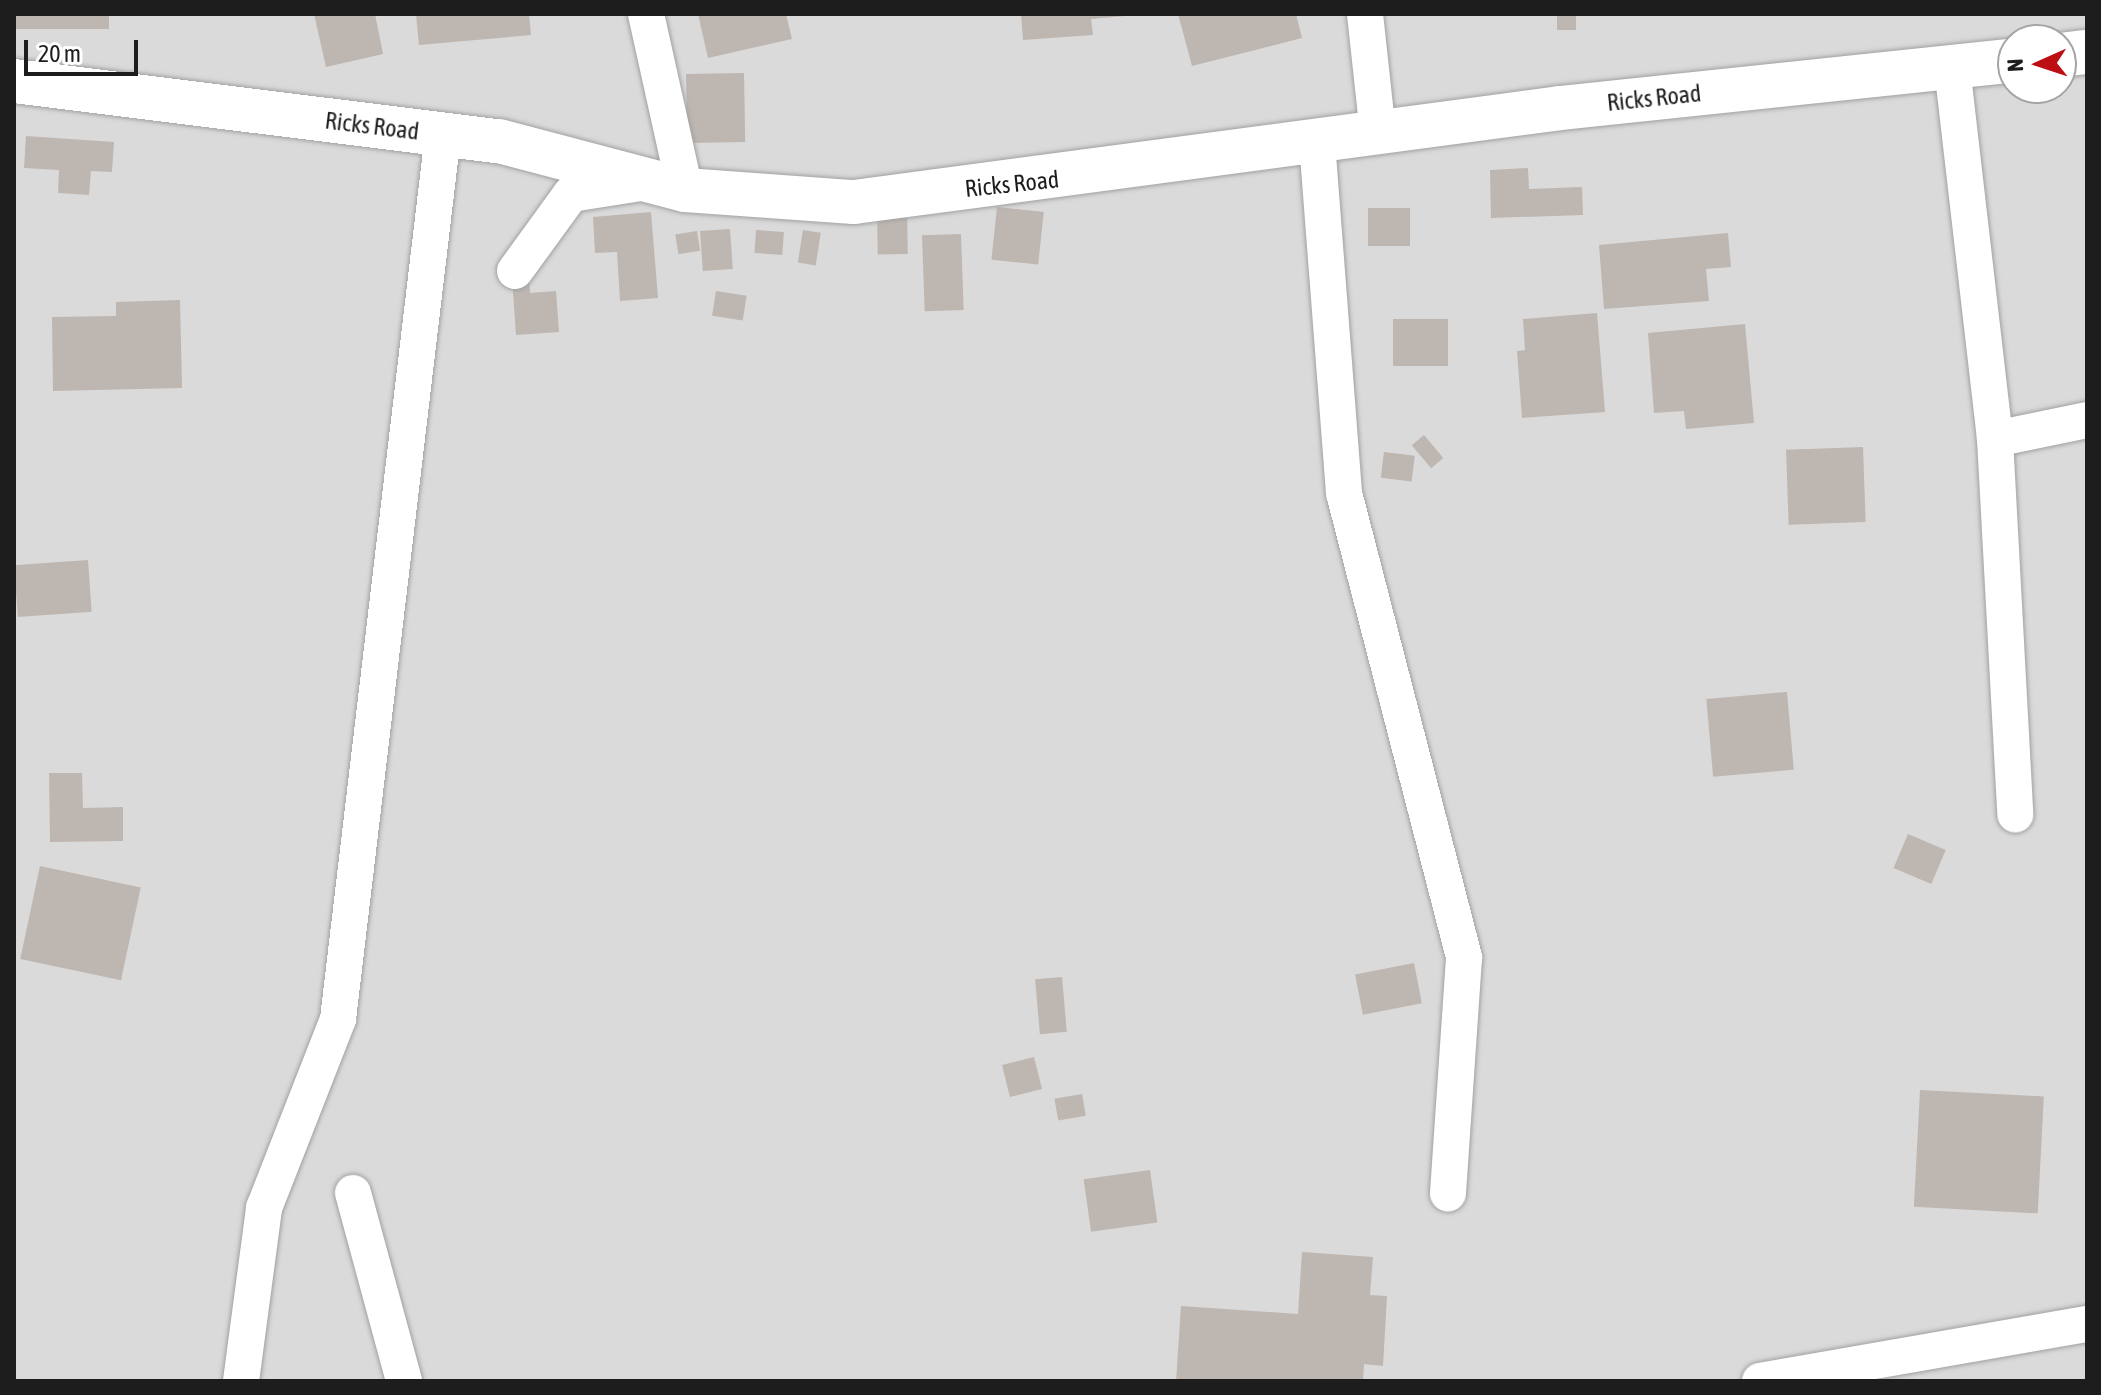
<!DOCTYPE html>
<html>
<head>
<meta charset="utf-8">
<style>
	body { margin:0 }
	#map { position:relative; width:2101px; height:1395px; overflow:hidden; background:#eeeae4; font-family:"Asap Condensed",sans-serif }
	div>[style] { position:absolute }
	.residential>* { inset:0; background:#dbdada }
	.building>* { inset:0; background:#beb6b1; transform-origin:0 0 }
	.roads { filter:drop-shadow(0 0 2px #a1a1a1) drop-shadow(0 0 2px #a1a1a1) }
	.minor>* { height:36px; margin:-18px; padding:0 18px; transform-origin:18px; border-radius:18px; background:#fff }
	.tertiary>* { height:44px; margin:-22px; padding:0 22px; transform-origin:22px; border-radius:22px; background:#fff }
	span { translate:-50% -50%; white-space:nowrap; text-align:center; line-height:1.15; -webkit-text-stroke:7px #fff; paint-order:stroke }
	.street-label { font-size:24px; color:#1d1d1d }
	.frame { position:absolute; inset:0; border:16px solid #1d1d1d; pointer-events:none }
	.north { position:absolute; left:1997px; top:24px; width:80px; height:80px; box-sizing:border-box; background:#fff; border:2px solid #a5a5a5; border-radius:50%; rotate:267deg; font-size:22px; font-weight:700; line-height:32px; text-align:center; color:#1d1d1d }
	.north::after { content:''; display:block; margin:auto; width:28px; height:36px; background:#bc0e13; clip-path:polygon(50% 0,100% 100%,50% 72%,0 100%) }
	.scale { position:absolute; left:24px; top:40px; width:114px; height:36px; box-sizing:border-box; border:4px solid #1d1d1d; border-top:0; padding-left:10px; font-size:24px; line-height:28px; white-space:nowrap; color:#1d1d1d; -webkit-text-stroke:6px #fff; paint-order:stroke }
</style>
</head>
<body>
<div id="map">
	<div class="residential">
		<div style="clip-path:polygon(evenodd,14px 14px,2087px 14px,2087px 1381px,14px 1381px,14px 14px,2013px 40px,2061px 40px,2061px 88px,2013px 88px,2013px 40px)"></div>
	</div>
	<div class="building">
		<div style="left:14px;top:14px;width:95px;height:15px"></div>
		<div style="clip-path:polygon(314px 14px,375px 14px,383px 54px,326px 67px)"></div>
		<div style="clip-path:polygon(416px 14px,529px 14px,531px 35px,419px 45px)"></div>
		<div style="clip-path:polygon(698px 14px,786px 14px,792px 39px,708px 58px)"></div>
		<div style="clip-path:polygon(1021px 14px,1125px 14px,1125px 16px,1091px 19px,1093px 35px,1023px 40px)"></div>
		<div style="clip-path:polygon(1178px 14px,1296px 14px,1302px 38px,1192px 66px)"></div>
		<div style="left:1557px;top:14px;width:19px;height:16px"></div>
		<div style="left:744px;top:73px;width:69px;height:58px;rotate:89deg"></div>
		<div style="clip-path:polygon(26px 136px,114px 142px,112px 172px,91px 171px,89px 195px,58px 193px,59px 170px,24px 168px)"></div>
		<div style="clip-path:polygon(1528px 168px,1529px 189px,1582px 187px,1583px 215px,1491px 218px,1490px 170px)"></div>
		<div style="left:997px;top:207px;width:47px;height:53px;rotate:6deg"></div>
		<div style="left:1368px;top:208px;width:42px;height:38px"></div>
		<div style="left:907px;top:211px;width:43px;height:30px;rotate:89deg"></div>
		<div style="clip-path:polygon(651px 212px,658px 298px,620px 301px,617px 252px,595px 253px,593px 217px)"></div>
		<div style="left:730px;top:229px;width:40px;height:30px;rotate:86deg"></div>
		<div style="left:756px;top:230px;width:28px;height:23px;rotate:4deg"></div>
		<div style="left:803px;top:230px;width:18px;height:33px;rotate:9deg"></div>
		<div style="left:697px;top:231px;width:20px;height:22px;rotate:81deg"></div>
		<div style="clip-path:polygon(1728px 233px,1731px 267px,1706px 269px,1709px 301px,1604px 309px,1599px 245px)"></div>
		<div style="left:961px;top:234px;width:76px;height:39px;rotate:88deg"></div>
		<div style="clip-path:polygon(528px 262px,530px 293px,556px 291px,559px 332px,516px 335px,511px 263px)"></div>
		<div style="left:716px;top:291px;width:31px;height:25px;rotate:9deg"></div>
		<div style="clip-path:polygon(180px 300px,182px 388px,53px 391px,52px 317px,116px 316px,116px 302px)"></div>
		<div style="clip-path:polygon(1597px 313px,1605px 412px,1522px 418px,1517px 351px,1525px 350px,1523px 319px)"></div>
		<div style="left:1393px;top:319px;width:55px;height:47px"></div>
		<div style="clip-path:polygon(1745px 324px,1754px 423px,1686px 429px,1684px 411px,1654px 413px,1648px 333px)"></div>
		<div style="left:1424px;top:435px;width:30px;height:16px;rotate:50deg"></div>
		<div style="left:1863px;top:447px;width:75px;height:77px;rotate:88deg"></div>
		<div style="left:1384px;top:452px;width:31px;height:26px;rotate:7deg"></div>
		<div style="left:88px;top:560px;width:52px;height:74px;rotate:86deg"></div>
		<div style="left:1787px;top:692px;width:78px;height:81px;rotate:85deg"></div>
		<div style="clip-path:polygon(49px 773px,82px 773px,83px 808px,123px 807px,123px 841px,50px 842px)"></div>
		<div style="left:1908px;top:834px;width:41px;height:37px;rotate:23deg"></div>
		<div style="left:40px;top:866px;width:103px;height:95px;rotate:12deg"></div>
		<div style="left:1414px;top:963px;width:41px;height:60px;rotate:79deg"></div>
		<div style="left:1062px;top:977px;width:55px;height:27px;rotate:85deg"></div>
		<div style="left:1034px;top:1057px;width:33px;height:33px;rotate:76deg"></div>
		<div style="left:1920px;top:1090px;width:124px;height:117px;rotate:3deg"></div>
		<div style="left:1082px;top:1094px;width:22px;height:28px;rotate:80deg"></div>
		<div style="left:1150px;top:1170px;width:53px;height:67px;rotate:82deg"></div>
		<div style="clip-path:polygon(1302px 1252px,1373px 1257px,1370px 1295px,1387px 1296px,1383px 1366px,1364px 1364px,1363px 1381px,1176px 1381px,1181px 1306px,1298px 1314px)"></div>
	</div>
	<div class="roads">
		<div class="minor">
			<div style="left:646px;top:14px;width:180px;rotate:77.5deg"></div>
			<div style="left:1365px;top:14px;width:121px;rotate:83.8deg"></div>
			<div style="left:1952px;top:67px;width:374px;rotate:83.4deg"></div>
			<div style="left:1995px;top:439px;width:376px;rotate:86.9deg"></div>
			<div style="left:1317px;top:142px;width:352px;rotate:85.6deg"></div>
			<div style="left:1344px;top:493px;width:480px;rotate:75.5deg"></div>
			<div style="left:1464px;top:958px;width:236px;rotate:93.9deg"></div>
			<div style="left:515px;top:271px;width:95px;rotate:-54deg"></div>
			<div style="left:571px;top:194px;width:77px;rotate:-9deg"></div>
			<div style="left:1995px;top:439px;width:94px;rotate:-11.7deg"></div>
			<div style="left:353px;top:1193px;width:195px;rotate:74.8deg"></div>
			<div style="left:241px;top:1381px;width:175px;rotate:-82.4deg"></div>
			<div style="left:264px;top:1208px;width:203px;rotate:-68.6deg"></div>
			<div style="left:338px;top:1019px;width:891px;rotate:-83.23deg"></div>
			<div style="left:1760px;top:1381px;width:332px;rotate:-9.9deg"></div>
		</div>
		<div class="tertiary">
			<div style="left:2061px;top:55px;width:26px;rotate:-7deg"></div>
			<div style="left:14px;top:81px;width:489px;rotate:7.1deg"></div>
			<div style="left:499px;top:141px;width:192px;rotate:14.8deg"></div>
			<div style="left:685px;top:190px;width:169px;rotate:4.1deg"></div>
			<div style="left:854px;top:202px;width:712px;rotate:-7.58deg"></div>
			<div style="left:1560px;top:108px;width:456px;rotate:-6deg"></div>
		</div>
	</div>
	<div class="street-label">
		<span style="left:1654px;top:98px;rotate:-6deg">Ricks Road</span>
		<span style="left:372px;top:126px;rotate:7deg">Ricks Road</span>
		<span style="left:1012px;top:184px;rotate:-6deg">Ricks Road</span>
	</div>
	<div class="frame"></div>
	<div class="north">N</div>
	<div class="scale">20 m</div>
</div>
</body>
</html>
